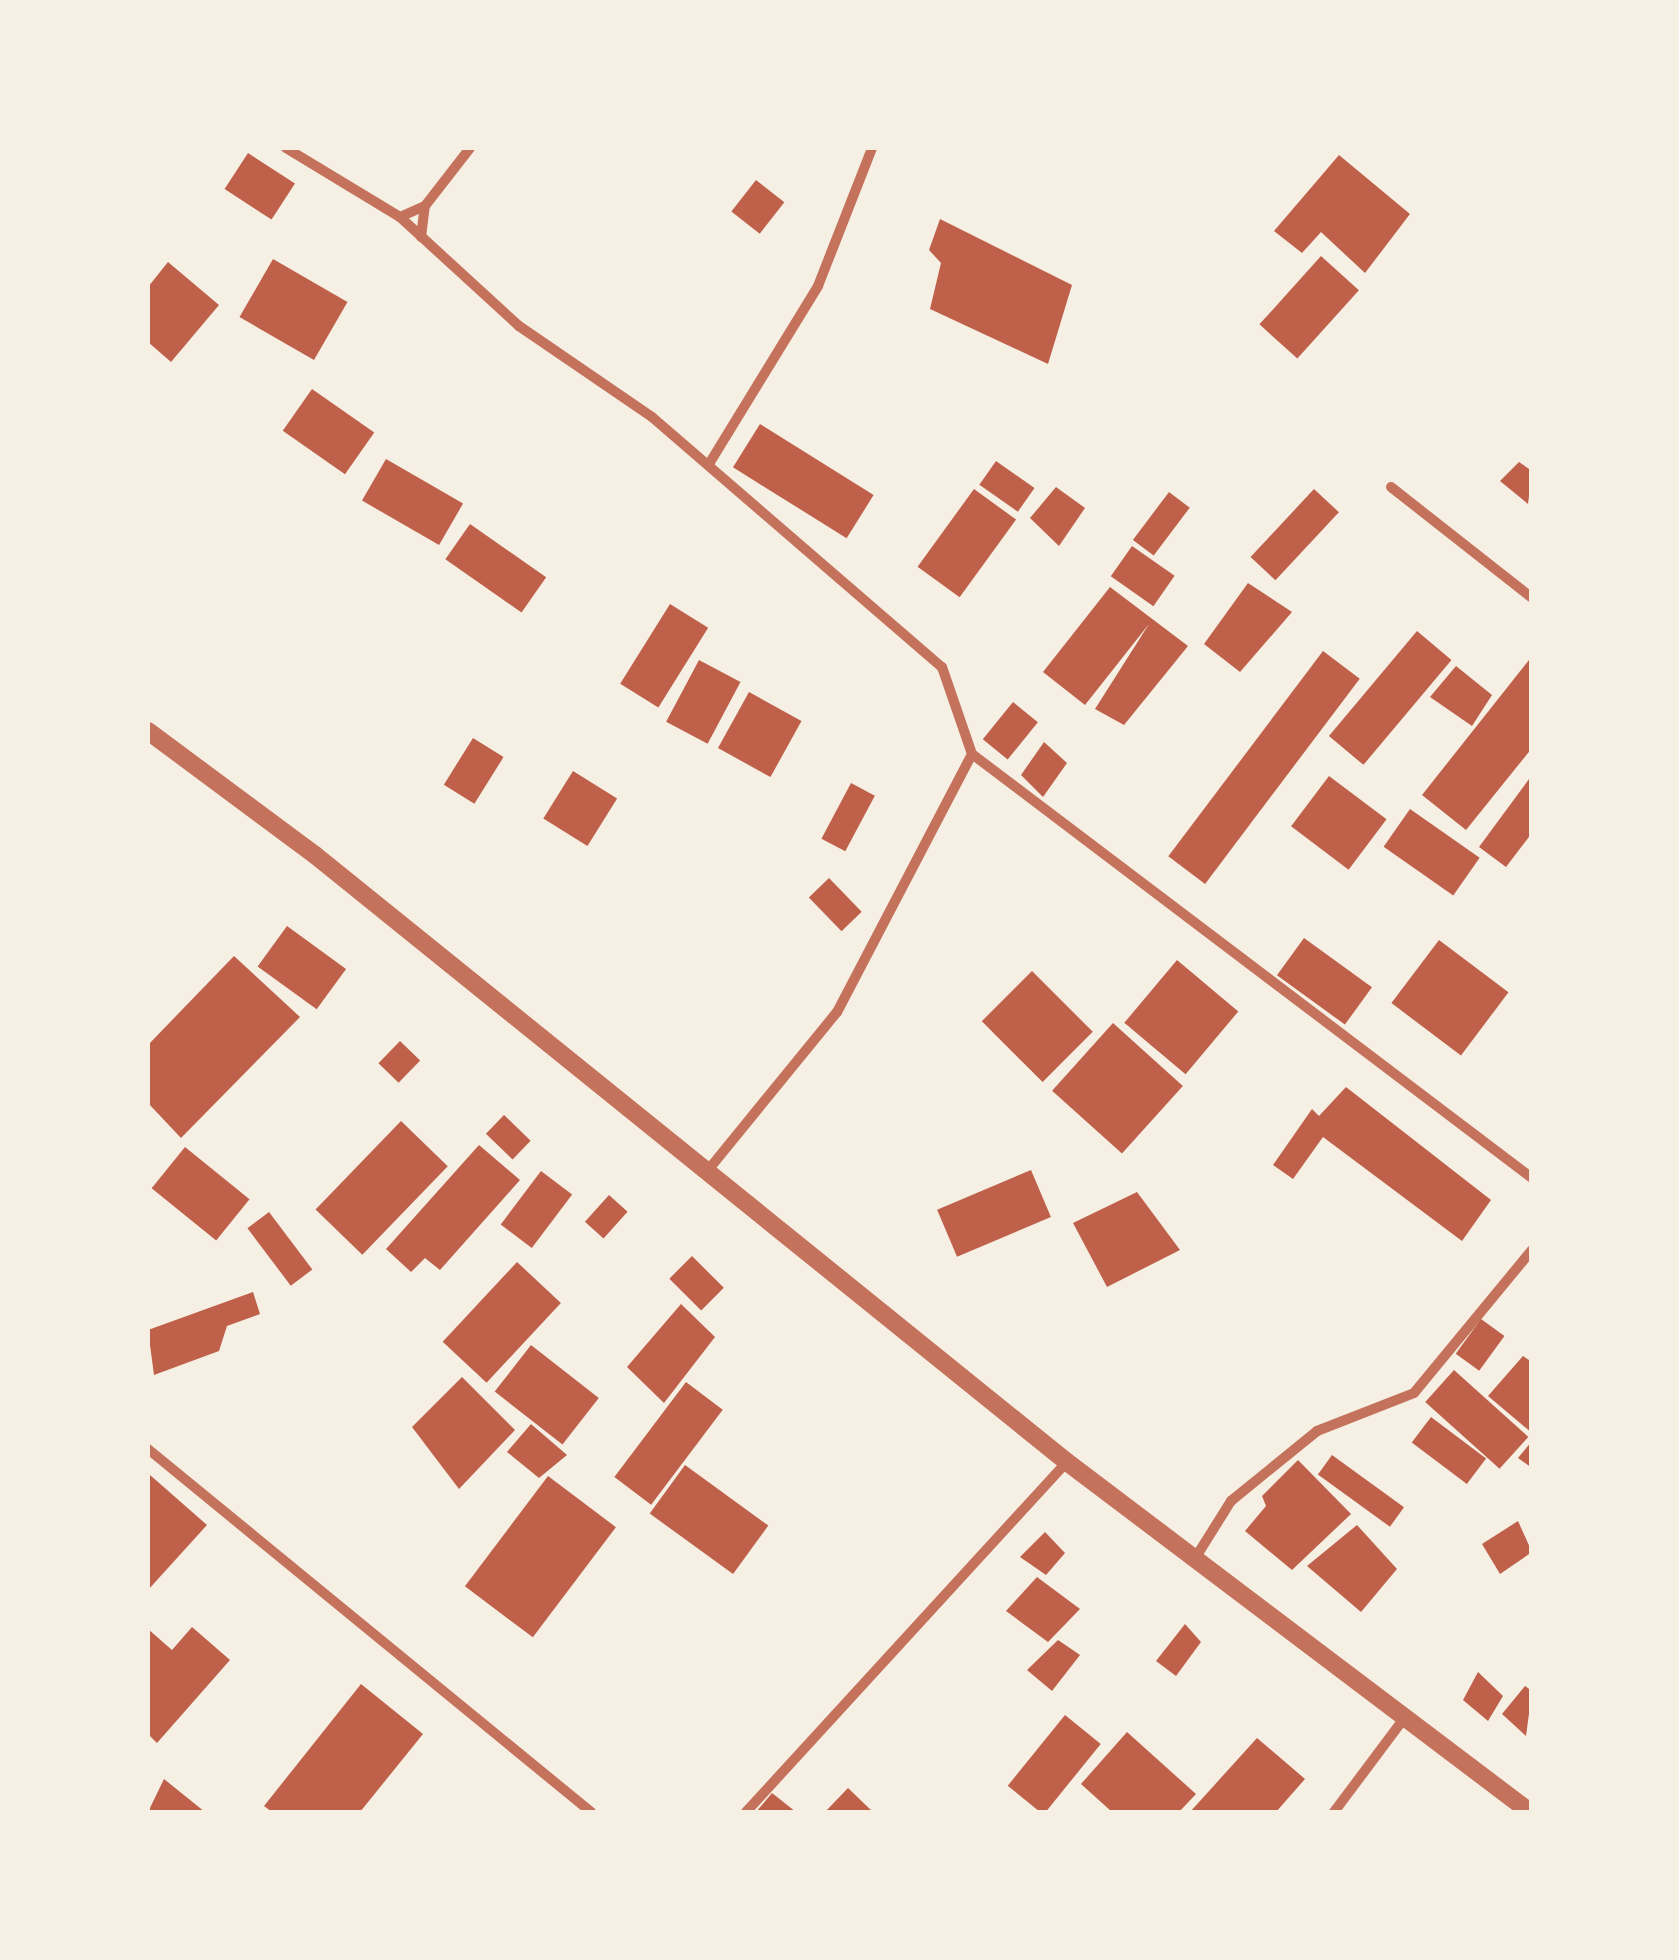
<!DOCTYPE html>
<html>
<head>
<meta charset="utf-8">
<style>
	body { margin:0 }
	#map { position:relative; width:1679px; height:1960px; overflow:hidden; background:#f6efe4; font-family:"Roboto Condensed",sans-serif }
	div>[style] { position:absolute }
	.building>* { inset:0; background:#bf614a; transform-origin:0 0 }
	.minor>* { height:10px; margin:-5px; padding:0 5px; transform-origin:5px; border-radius:5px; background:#c5725c }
	.tertiary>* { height:18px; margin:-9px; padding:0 9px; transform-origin:9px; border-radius:9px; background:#c5725c }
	span { translate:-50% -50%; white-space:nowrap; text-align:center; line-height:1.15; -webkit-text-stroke:8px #f6efe4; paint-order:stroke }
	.frame { position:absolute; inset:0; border:150px solid #f6efe4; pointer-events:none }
</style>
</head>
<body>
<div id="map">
	<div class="building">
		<div style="left:248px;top:153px;width:56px;height:43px;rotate:33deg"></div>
		<div style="clip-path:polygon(1339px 155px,1410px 214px,1365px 273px,1321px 232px,1302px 253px,1274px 231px)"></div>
		<div style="left:756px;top:180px;width:36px;height:40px;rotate:38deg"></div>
		<div style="clip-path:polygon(940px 219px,1072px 285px,1048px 364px,930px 309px,941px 263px,929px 250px)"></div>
		<div style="left:1321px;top:256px;width:51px;height:92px;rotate:42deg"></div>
		<div style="left:273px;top:259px;width:86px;height:67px;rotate:30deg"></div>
		<div style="clip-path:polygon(168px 262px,219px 305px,171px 362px,148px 342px,148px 287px)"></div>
		<div style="left:312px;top:389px;width:76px;height:51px;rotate:35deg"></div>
		<div style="left:760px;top:424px;width:134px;height:51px;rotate:32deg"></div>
		<div style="left:386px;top:459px;width:89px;height:48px;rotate:30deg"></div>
		<div style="left:996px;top:461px;width:47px;height:29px;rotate:35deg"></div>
		<div style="clip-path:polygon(1519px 462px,1532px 471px,1528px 504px,1500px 481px)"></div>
		<div style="clip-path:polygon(1056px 487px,1085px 508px,1059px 546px,1030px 518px)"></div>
		<div style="left:974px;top:489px;width:52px;height:96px;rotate:36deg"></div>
		<div style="left:1314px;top:489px;width:34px;height:93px;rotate:43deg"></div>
		<div style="left:1169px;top:492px;width:26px;height:60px;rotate:37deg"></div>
		<div style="left:470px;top:524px;width:93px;height:43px;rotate:35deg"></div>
		<div style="left:1132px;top:546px;width:52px;height:37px;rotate:35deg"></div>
		<div style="clip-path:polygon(1248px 583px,1292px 612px,1240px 672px,1204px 644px)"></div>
		<div style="clip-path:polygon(1110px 587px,1188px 646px,1124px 725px,1095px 709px,1149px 624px,1085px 705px,1043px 672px)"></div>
		<div style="left:670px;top:604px;width:45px;height:94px;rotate:32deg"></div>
		<div style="left:1417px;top:631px;width:45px;height:137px;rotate:40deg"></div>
		<div style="left:1323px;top:651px;width:46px;height:257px;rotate:37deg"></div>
		<div style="left:699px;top:660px;width:47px;height:70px;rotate:28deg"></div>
		<div style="clip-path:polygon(1529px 660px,1532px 748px,1466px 830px,1422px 795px)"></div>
		<div style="clip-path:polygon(1456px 666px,1492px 695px,1472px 726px,1430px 697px)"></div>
		<div style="left:749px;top:692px;width:60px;height:64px;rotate:29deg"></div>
		<div style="left:1013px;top:702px;width:32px;height:48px;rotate:39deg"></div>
		<div style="left:473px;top:738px;width:36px;height:55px;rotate:32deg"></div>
		<div style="clip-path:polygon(1044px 742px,1067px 763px,1043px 797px,1021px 775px)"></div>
		<div style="left:573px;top:771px;width:52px;height:56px;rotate:32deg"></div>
		<div style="clip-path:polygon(1532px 775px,1532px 833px,1506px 867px,1479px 847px)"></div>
		<div style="left:1329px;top:776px;width:72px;height:63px;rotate:37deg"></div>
		<div style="left:851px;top:783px;width:27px;height:63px;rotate:28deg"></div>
		<div style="left:1410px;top:809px;width:85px;height:46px;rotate:35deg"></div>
		<div style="left:829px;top:878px;width:47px;height:28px;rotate:46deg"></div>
		<div style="left:287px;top:926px;width:73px;height:50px;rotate:36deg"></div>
		<div style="left:1304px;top:938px;width:84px;height:46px;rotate:36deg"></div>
		<div style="left:1439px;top:940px;width:87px;height:79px;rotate:37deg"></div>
		<div style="clip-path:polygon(234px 956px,300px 1017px,181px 1138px,148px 1103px,148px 1045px)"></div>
		<div style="left:1177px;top:960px;width:80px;height:82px;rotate:40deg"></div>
		<div style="left:1032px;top:971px;width:86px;height:71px;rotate:45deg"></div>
		<div style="left:1113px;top:1023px;width:94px;height:91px;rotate:42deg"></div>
		<div style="left:400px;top:1041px;width:28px;height:31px;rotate:44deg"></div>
		<div style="clip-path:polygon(1346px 1087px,1491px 1200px,1462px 1241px,1323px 1137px,1293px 1179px,1273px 1165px,1312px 1109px,1319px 1116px)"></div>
		<div style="left:504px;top:1115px;width:37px;height:26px;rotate:44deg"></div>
		<div style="left:401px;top:1121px;width:65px;height:123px;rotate:44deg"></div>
		<div style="clip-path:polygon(479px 1145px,520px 1180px,440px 1270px,425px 1258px,411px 1272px,386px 1249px)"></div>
		<div style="left:185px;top:1147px;width:83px;height:53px;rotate:39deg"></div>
		<div style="left:1031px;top:1170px;width:51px;height:102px;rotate:67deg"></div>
		<div style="left:541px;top:1171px;width:39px;height:67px;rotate:37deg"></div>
		<div style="clip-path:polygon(1137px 1192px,1180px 1250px,1107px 1287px,1073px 1223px)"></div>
		<div style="left:609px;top:1195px;width:25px;height:36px;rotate:42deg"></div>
		<div style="left:269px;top:1212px;width:72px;height:27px;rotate:53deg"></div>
		<div style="left:692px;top:1256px;width:45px;height:32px;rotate:45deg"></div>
		<div style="left:517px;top:1262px;width:60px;height:109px;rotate:43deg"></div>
		<div style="clip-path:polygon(253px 1292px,260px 1314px,227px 1326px,219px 1351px,154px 1375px,148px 1330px)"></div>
		<div style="clip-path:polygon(681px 1304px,715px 1337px,664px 1403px,627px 1367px)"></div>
		<div style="left:1481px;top:1319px;width:29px;height:43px;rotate:36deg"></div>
		<div style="left:531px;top:1345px;width:86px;height:59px;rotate:38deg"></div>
		<div style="clip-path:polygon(1523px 1356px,1532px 1362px,1532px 1433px,1488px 1396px)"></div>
		<div style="left:1454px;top:1370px;width:100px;height:43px;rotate:42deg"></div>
		<div style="clip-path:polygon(462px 1377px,515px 1430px,459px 1489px,412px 1427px)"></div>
		<div style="left:686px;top:1382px;width:46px;height:119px;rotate:37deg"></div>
		<div style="left:1431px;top:1417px;width:69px;height:32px;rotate:37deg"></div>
		<div style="clip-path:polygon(531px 1424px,567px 1455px,539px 1478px,507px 1452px)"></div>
		<div style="clip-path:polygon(1532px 1441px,1532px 1468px,1518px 1458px)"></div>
		<div style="left:1332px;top:1455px;width:89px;height:24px;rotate:36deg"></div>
		<div style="clip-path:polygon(1298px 1460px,1351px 1514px,1292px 1570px,1245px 1531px,1266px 1506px,1262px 1496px)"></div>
		<div style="left:685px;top:1465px;width:103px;height:60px;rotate:36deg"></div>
		<div style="clip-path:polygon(150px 1475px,207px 1525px,148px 1590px,148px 1476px)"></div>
		<div style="left:548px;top:1476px;width:85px;height:138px;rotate:37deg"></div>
		<div style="clip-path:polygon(1518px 1521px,1532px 1552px,1500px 1574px,1482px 1544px)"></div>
		<div style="clip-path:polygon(1357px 1525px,1397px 1569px,1361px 1612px,1307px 1566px)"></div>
		<div style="clip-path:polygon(1045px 1532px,1065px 1553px,1046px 1575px,1020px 1557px)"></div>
		<div style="clip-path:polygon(1037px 1577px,1080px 1609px,1048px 1642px,1006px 1611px)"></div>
		<div style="clip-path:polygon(1185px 1624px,1201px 1642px,1176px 1676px,1156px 1661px)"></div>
		<div style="clip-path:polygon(192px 1627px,230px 1660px,157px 1743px,148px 1734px,148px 1629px,172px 1650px)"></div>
		<div style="clip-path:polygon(1058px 1640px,1080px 1655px,1052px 1691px,1027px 1670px)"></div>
		<div style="clip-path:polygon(1478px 1672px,1503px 1696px,1488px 1721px,1463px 1700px)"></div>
		<div style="clip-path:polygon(361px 1684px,423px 1734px,360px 1812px,272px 1812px,264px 1806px)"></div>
		<div style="clip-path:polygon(1525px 1686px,1532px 1691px,1526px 1736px,1502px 1714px)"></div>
		<div style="left:1065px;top:1715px;width:46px;height:91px;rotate:39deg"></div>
		<div style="clip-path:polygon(1127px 1732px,1196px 1794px,1179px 1812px,1112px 1812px,1081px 1784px)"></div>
		<div style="clip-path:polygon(1257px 1738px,1305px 1779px,1276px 1812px,1190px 1812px)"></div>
		<div style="clip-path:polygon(164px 1779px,205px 1812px,148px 1812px)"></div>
		<div style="clip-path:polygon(848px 1788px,873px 1812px,825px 1812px)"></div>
		<div style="clip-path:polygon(772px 1793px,796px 1812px,756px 1812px)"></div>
	</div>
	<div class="minor">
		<div style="left:286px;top:148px;width:133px;rotate:31.2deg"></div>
		<div style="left:400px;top:217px;width:161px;rotate:42.5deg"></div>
		<div style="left:519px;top:326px;width:161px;rotate:34.4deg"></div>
		<div style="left:652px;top:417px;width:383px;rotate:40.8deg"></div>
		<div style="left:942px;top:667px;width:92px;rotate:71deg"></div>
		<div style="left:972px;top:754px;width:291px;rotate:117.6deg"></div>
		<div style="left:837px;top:1012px;width:204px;rotate:129.2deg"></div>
		<div style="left:400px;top:217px;width:27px;rotate:-24deg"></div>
		<div style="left:425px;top:206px;width:73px;rotate:-52.2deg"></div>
		<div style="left:421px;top:237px;width:31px;rotate:-83deg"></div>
		<div style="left:709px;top:464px;width:209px;rotate:-58.5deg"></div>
		<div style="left:818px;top:286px;width:148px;rotate:-68.6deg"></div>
		<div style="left:1391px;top:487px;width:179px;rotate:38.2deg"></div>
		<div style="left:972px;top:754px;width:702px;rotate:37.13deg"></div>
		<div style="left:148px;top:1449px;width:573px;rotate:39.33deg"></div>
		<div style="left:1194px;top:1560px;width:70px;rotate:-57.9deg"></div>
		<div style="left:1231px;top:1501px;width:111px;rotate:-39.1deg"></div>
		<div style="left:1317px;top:1431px;width:104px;rotate:-21.4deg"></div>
		<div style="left:1414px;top:1393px;width:185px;rotate:-50.5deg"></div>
		<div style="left:746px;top:1812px;width:475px;rotate:-47.5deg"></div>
		<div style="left:1334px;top:1812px;width:114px;rotate:-53.2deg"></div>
	</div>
	<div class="tertiary">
		<div style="left:148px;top:731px;width:208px;rotate:36.6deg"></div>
		<div style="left:315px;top:855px;width:966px;rotate:38.91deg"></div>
		<div style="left:1067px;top:1462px;width:580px;rotate:37.09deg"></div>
	</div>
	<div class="frame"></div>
</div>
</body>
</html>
